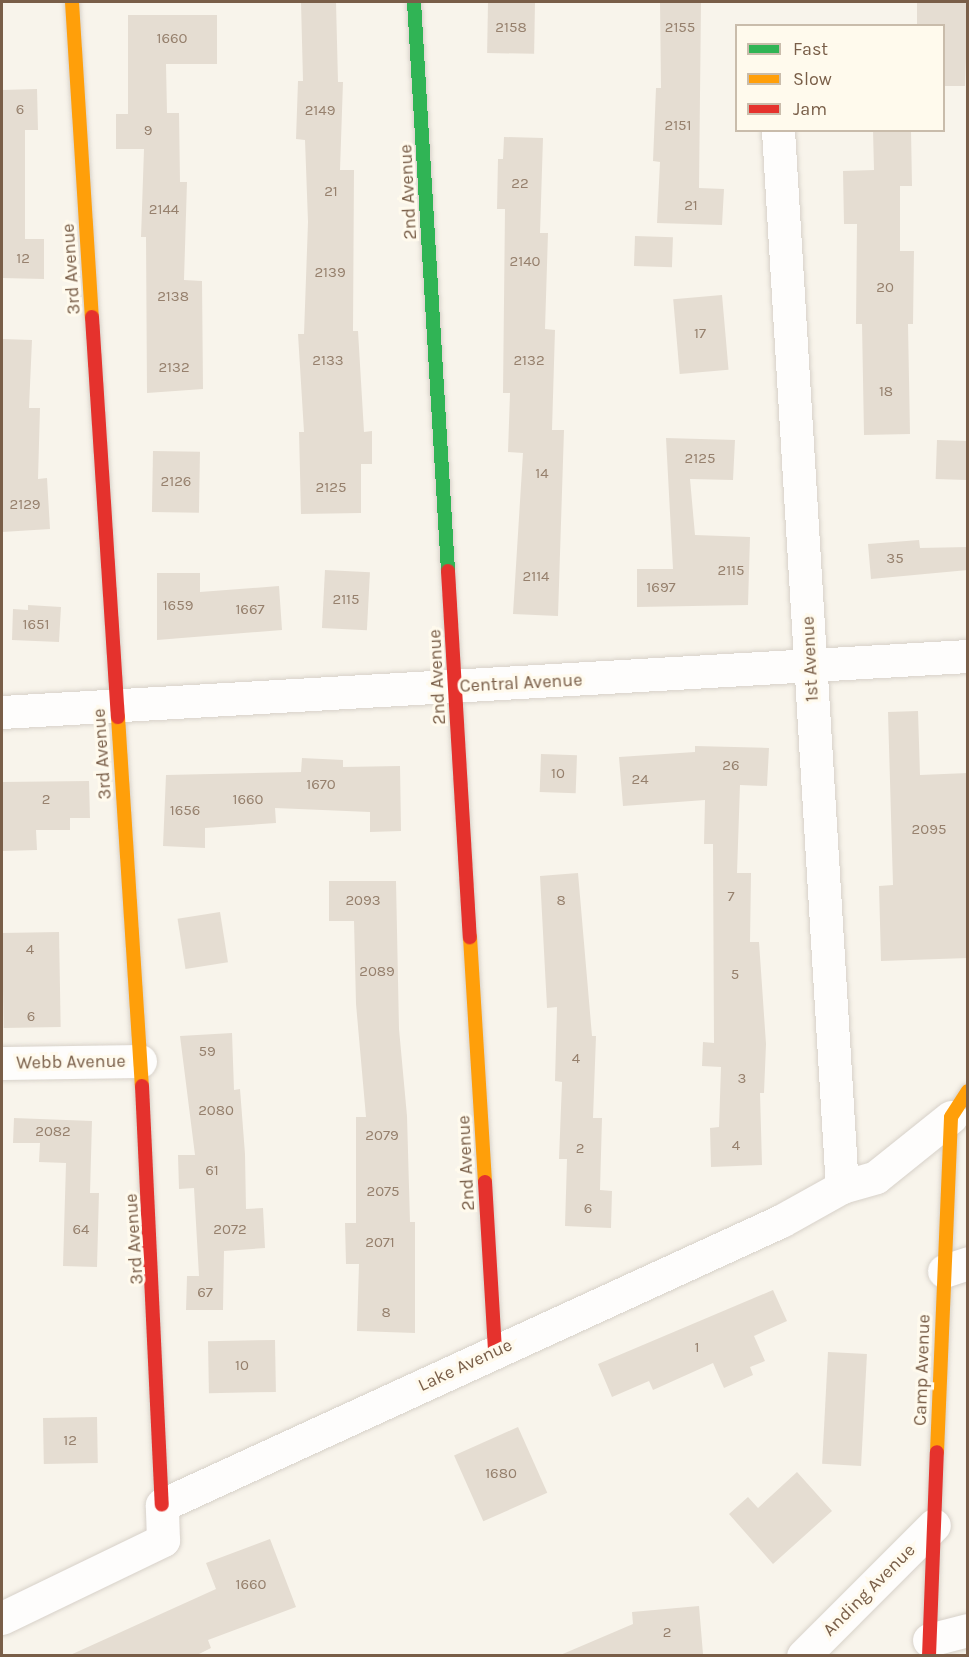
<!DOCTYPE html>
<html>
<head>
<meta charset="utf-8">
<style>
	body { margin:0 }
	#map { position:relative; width:969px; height:1657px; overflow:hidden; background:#f8f4eb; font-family:Karla,sans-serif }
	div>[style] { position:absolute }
	.building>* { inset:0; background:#e5ddd2; transform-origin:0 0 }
	.roads { filter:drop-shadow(0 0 2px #d7d1c9) drop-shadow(0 0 2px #d7d1c9) }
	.street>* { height:33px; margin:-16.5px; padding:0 16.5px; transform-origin:16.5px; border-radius:16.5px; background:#fefdfc }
	.fast>* { height:14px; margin:-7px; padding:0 7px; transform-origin:7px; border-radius:7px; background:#30b455 }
	.slow>* { height:14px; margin:-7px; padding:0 7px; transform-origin:7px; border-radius:7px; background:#ff9f0a }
	.jam>* { height:14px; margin:-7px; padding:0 7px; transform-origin:7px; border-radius:7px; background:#e5322d }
	span { translate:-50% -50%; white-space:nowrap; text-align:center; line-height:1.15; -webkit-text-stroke:6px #fffaed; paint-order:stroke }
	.number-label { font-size:15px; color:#96806d }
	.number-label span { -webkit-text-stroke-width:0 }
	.street-label { font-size:18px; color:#795e48 }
	.frame { position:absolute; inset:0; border:3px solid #795e48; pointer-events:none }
	.legend { position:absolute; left:735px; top:24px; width:210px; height:108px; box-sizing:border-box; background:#fffaed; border:2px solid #c9bcab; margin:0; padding:8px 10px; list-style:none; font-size:18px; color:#795e48 }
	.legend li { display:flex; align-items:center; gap:12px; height:30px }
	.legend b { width:30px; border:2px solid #c9bcab }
</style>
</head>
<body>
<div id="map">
	<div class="building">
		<div style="clip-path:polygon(301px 2px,336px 2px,338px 82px,343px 82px,340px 170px,354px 170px,353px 331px,358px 331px,364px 432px,372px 431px,372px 464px,361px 464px,361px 513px,301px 514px,299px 432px,304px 432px,298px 334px,304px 334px,308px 222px,305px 140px,296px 139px,298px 81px,303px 81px)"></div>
		<div style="left:488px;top:2px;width:47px;height:51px;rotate:1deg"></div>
		<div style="clip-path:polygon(660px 2px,701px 2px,699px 188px,724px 189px,722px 225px,657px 223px,660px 162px,653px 161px,656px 88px,661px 88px)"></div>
		<div style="clip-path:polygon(917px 2px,968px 2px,965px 86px,944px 86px,944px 26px,917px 26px)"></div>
		<div style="clip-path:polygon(128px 15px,217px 15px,217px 64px,166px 64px,167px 113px,179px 113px,180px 182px,187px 182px,184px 280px,202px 281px,203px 389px,147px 393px,146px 237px,141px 237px,144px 149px,116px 149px,116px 114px,128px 114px)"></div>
		<div style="clip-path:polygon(37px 89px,38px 130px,25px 130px,25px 239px,44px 239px,44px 279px,2px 278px,2px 90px)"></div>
		<div style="clip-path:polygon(873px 130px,911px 130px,912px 186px,900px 186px,900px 251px,914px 251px,913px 324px,908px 324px,910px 434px,864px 435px,862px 324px,856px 324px,857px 224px,844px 224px,843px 171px,874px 170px)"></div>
		<div style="clip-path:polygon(504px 137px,543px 138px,540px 233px,548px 233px,545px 329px,555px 330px,552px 430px,564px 430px,558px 616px,513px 614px,523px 453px,508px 452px,510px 393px,503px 393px,505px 209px,497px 209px,498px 159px,503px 159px)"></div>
		<div style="left:635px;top:236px;width:38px;height:30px;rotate:2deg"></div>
		<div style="left:722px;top:295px;width:75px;height:49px;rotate:85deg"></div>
		<div style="clip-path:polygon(2px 339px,32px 340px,29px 408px,40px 408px,38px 479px,47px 478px,50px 529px,2px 532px)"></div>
		<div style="clip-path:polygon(666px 438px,735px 440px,733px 480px,690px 479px,695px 535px,750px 537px,748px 605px,637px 607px,637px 569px,673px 569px)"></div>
		<div style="left:937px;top:440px;width:31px;height:39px;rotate:2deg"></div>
		<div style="left:153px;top:451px;width:47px;height:61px;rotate:1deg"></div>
		<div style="clip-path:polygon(919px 540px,920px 548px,968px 547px,968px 570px,871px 579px,868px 544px)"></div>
		<div style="left:325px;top:570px;width:45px;height:58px;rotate:3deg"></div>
		<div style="clip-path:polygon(157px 573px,200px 573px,200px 592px,279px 586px,282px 630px,157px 640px)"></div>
		<div style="clip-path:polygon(28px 605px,61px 607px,59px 642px,12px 640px,13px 609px,28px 610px)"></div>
		<div style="clip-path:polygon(918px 711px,920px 775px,968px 773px,968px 958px,881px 961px,879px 886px,893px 885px,888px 712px)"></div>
		<div style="clip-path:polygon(695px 746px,769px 748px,767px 786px,740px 785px,737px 873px,751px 873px,750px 942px,759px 942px,766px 1044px,764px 1093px,760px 1093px,762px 1165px,711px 1167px,710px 1128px,719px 1127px,721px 1067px,702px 1066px,703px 1042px,714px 1043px,713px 844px,704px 844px,705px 800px,623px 806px,619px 757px,695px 752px)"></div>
		<div style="left:541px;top:754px;width:36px;height:38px;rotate:2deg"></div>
		<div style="clip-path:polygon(302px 758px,343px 760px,343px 767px,400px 766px,401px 831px,370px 832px,370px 812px,275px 808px,276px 823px,205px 828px,205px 848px,163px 846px,166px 775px,301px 772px)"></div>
		<div style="clip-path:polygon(89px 781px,90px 818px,70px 818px,70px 830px,36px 830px,37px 850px,2px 851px,2px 782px)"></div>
		<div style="clip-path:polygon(578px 873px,592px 1036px,596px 1036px,593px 1118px,602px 1118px,600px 1190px,612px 1191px,611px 1228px,565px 1226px,567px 1159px,559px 1159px,562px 1082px,555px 1081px,557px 1007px,547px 1008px,540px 876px)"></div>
		<div style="clip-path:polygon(329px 881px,396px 881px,399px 1029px,407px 1116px,410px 1222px,415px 1222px,415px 1333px,357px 1331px,359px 1264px,346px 1264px,345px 1223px,356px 1223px,356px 1117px,366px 1117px,356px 1004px,354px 921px,329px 921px)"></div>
		<div style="left:220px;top:912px;width:51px;height:43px;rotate:81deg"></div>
		<div style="left:59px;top:932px;width:95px;height:57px;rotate:89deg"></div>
		<div style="clip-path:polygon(232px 1033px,234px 1090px,240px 1089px,245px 1154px,246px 1209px,263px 1208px,265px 1248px,224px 1251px,223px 1310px,186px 1310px,187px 1276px,199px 1276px,194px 1188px,179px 1189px,178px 1155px,195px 1155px,180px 1036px)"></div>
		<div style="clip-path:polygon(14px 1118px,92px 1121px,90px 1193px,99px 1193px,97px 1267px,63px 1266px,66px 1163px,39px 1162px,40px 1143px,13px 1143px)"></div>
		<div style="clip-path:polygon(773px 1290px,787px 1321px,754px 1336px,765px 1361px,750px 1367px,753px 1375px,724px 1388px,713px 1363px,653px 1390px,649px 1381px,612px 1397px,598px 1364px)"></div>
		<div style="left:275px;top:1340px;width:52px;height:67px;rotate:89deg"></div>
		<div style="left:828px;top:1352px;width:39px;height:112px;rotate:3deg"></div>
		<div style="left:97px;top:1417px;width:46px;height:54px;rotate:89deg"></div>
		<div style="left:518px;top:1427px;width:72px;height:70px;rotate:66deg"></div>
		<div style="clip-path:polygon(797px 1472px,832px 1511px,773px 1564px,729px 1514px,748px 1497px,758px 1508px)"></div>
		<div style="clip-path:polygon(270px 1539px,296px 1607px,208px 1640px,211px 1648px,195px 1656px,68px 1656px,216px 1589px,206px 1563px)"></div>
		<div style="clip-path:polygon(699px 1606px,703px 1654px,558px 1656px,633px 1624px,632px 1612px)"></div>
	</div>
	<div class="roads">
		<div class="street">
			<div style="left:778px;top:130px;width:1059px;rotate:86.54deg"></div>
			<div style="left:2px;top:712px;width:968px;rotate:-3.32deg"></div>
			<div style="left:2px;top:1063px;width:138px;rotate:-0.8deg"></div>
			<div style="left:944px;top:1271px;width:25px;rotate:-18deg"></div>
			<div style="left:2px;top:1618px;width:179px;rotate:-25.8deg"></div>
			<div style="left:163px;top:1540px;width:35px;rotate:-92deg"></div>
			<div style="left:162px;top:1505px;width:681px;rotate:-24.65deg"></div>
			<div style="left:781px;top:1221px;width:70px;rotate:-29.1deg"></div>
			<div style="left:842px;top:1187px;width:35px;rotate:-16deg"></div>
			<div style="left:876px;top:1177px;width:96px;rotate:-38.7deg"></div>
			<div style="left:929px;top:1640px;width:40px;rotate:-14.4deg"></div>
			<div style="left:803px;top:1656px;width:185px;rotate:-45deg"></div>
		</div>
		<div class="fast">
			<div style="left:414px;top:2px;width:570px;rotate:86.58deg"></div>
		</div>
		<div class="slow">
			<div style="left:72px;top:2px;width:316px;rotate:86.4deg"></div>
			<div style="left:118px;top:717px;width:370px;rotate:86.3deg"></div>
			<div style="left:470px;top:937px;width:245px;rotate:86.5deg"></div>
			<div style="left:937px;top:1452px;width:335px;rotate:-87.6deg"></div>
			<div style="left:951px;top:1117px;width:31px;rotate:-57deg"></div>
		</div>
		<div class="jam">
			<div style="left:92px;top:317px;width:401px;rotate:86.3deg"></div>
			<div style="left:448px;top:571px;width:367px;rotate:86.6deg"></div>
			<div style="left:142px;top:1086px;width:419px;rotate:87.3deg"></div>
			<div style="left:485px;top:1182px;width:169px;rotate:86.6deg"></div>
			<div style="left:929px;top:1656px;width:204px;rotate:-87.8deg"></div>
		</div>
	</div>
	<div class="number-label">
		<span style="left:511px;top:28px">2158</span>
		<span style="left:680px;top:28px">2155</span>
		<span style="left:172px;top:39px">1660</span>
		<span style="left:20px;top:110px">6</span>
		<span style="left:320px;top:111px">2149</span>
		<span style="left:678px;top:126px">2151</span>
		<span style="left:148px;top:131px">9</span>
		<span style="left:520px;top:184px">22</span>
		<span style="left:331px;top:192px">21</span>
		<span style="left:691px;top:206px">21</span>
		<span style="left:164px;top:210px">2144</span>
		<span style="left:23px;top:259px">12</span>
		<span style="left:525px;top:262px">2140</span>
		<span style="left:330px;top:273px">2139</span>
		<span style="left:885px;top:288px">20</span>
		<span style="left:173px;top:297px">2138</span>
		<span style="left:700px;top:334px">17</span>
		<span style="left:328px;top:361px">2133</span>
		<span style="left:529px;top:361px">2132</span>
		<span style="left:174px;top:368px">2132</span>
		<span style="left:886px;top:392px">18</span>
		<span style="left:700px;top:459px">2125</span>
		<span style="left:542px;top:474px">14</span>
		<span style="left:176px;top:482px">2126</span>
		<span style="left:331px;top:488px">2125</span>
		<span style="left:25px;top:505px">2129</span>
		<span style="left:895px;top:559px">35</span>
		<span style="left:731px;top:571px">2115</span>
		<span style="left:536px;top:577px">2114</span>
		<span style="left:661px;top:588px">1697</span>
		<span style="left:346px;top:600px">2115</span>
		<span style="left:178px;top:606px">1659</span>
		<span style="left:250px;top:610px">1667</span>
		<span style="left:36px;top:625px">1651</span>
		<span style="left:731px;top:766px">26</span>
		<span style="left:558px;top:774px">10</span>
		<span style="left:640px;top:780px">24</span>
		<span style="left:321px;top:785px">1670</span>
		<span style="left:46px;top:800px">2</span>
		<span style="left:248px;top:800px">1660</span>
		<span style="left:185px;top:811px">1656</span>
		<span style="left:929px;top:830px">2095</span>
		<span style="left:731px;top:897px">7</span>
		<span style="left:363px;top:901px">2093</span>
		<span style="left:561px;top:901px">8</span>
		<span style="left:30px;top:950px">4</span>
		<span style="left:377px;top:972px">2089</span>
		<span style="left:735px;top:975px">5</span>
		<span style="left:31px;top:1017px">6</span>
		<span style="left:207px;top:1052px">59</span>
		<span style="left:576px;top:1059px">4</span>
		<span style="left:742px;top:1079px">3</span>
		<span style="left:216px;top:1111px">2080</span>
		<span style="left:53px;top:1132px">2082</span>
		<span style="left:382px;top:1136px">2079</span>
		<span style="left:736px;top:1146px">4</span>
		<span style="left:580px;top:1149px">2</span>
		<span style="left:212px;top:1171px">61</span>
		<span style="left:383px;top:1192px">2075</span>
		<span style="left:588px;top:1209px">6</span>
		<span style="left:81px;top:1230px">64</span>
		<span style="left:230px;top:1230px">2072</span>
		<span style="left:380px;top:1243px">2071</span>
		<span style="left:205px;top:1293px">67</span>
		<span style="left:386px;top:1313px">8</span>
		<span style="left:697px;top:1348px">1</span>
		<span style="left:242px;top:1366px">10</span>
		<span style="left:70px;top:1441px">12</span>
		<span style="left:501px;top:1474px">1680</span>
		<span style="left:251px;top:1585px">1660</span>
		<span style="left:667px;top:1633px">2</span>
	</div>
	<div class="street-label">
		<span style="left:408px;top:192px;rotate:-93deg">2nd Avenue</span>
		<span style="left:71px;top:269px;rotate:-94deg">3rd Avenue</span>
		<span style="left:810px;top:659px;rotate:-93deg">1st Avenue</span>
		<span style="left:437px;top:677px;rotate:-93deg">2nd Avenue</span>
		<span style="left:521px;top:683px;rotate:-3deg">Central Avenue</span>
		<span style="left:102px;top:754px;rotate:-94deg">3rd Avenue</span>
		<span style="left:71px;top:1062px;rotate:-1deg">Webb Avenue</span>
		<span style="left:466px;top:1163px;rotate:-93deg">2nd Avenue</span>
		<span style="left:134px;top:1239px;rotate:-94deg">3rd Avenue</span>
		<span style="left:465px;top:1365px;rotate:-25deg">Lake Avenue</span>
		<span style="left:922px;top:1370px;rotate:-88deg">Camp Avenue</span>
		<span style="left:869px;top:1590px;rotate:-45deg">Anding Avenue</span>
	</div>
	<div class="frame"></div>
	<ul class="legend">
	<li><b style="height:8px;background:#30b455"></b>Fast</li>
	<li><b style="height:8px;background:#ff9f0a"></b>Slow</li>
	<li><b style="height:8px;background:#e5322d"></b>Jam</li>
	</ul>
</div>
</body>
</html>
